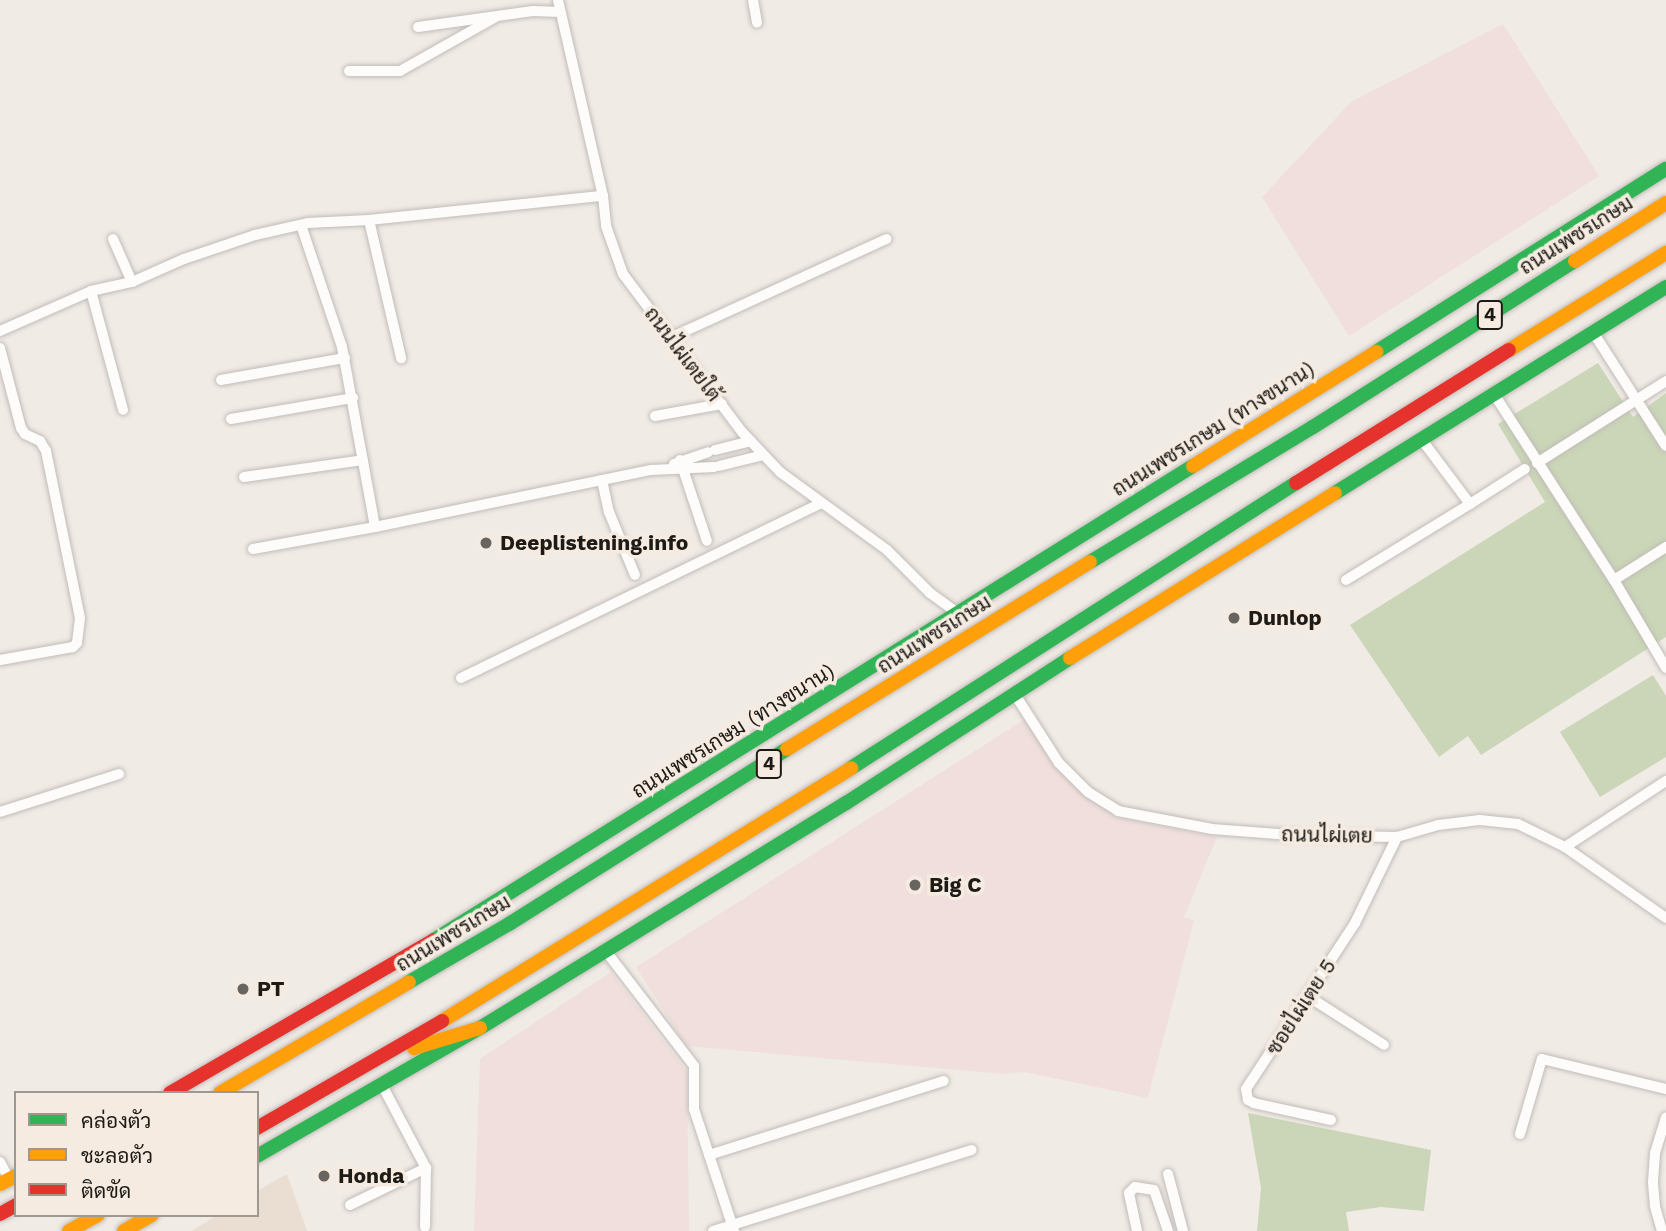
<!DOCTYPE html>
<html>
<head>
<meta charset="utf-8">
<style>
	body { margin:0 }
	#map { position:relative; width:1666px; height:1231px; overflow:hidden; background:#f1ebe6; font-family:"Work Sans",Sarabun,sans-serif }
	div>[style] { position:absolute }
	.commercial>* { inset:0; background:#f0dfdd }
	.built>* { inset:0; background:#eaded3 }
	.green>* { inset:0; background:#cad6b7 }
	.roads { filter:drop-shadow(0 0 2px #c1bcb8) drop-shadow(0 0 2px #c1bcb8) }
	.street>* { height:10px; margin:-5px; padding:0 5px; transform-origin:5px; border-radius:5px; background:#fdfcfb }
	.fast>* { height:14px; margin:-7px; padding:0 7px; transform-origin:7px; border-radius:7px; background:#30b455 }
	.slow>* { height:14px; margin:-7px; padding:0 7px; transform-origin:7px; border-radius:7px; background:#ff9f0a }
	.jam>* { height:14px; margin:-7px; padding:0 7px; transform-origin:7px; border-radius:7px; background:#e5322d }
	.dots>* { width:19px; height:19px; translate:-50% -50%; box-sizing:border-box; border:4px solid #f5ebe1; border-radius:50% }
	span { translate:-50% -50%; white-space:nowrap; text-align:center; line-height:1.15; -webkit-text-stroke:7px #f5ebe1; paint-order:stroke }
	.shield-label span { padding:2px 5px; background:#f5ebe1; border:2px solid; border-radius:5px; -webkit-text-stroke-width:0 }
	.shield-label { font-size:19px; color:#1e1b17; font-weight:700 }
	.street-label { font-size:21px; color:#1e1b17 }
	.poi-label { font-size:21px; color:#1e1b17; font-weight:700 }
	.left { translate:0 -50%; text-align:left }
	.legend { position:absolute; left:14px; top:1091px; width:245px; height:126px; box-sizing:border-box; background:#f5ebe1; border:2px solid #9f9890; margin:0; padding:9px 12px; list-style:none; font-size:21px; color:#1e1b17 }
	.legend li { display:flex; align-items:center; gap:14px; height:35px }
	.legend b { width:35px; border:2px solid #9f9890 }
</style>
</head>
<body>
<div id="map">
	<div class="commercial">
		<div style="clip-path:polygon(1503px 24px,1599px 176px,1349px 336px,1262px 197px,1351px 102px)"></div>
		<div style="clip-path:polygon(1025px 719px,1049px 759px,1114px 817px,1217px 837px,1184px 917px,1194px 920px,1148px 1098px,1025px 1072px,1004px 1074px,686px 1046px,636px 967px)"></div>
		<div style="clip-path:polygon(611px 972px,687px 1072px,689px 1231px,474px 1231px,480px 1059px)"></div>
	</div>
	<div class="built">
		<div style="clip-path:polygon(287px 1174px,307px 1231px,191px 1231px,218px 1215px,257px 1215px,257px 1191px)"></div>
	</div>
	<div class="green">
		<div style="clip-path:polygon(1598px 363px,1633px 417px,1666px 393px,1666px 637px,1481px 755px,1468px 736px,1439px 757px,1350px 625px,1545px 502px,1498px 424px)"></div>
		<div style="clip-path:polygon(1653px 675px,1666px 696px,1666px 757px,1600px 797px,1560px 732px)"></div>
		<div style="clip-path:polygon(1248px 1113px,1431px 1150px,1424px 1211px,1381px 1207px,1346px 1212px,1349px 1231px,1257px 1231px,1261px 1188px)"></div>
	</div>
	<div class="roads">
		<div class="street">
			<div style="left:558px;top:0;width:201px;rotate:77.1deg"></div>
			<div style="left:603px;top:196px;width:30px;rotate:84deg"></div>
			<div style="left:606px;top:226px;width:51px;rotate:70.5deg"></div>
			<div style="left:623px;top:274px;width:199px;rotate:53deg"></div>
			<div style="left:743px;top:433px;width:54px;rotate:46.5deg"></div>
			<div style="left:780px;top:472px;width:132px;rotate:36.1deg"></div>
			<div style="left:887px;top:550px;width:61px;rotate:45deg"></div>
			<div style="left:930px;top:593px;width:36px;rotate:36deg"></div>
			<div style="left:753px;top:0;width:23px;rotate:80deg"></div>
			<div style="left:418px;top:27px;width:116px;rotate:-7.9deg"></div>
			<div style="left:533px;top:11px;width:27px;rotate:2deg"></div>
			<div style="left:349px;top:71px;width:51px"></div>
			<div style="left:400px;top:71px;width:110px;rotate:-29.4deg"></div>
			<div style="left:369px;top:220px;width:142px;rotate:76.9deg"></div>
			<div style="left:301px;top:225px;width:129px;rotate:71.4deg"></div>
			<div style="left:342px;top:347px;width:183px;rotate:79.6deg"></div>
			<div style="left:375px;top:527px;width:282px;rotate:-11.7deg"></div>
			<div style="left:651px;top:470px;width:63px;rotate:-2.7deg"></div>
			<div style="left:113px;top:239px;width:47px;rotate:66.2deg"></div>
			<div style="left:91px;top:291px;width:123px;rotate:74.9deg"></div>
			<div style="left:0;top:331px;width:99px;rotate:-23.7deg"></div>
			<div style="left:91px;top:291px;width:42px;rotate:-12.4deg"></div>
			<div style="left:132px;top:282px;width:57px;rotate:-23.9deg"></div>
			<div style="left:184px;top:259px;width:75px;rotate:-18.7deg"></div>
			<div style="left:255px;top:235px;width:54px;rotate:-12.8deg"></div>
			<div style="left:308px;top:223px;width:61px;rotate:-2.8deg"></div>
			<div style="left:369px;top:220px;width:235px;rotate:-5.9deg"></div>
			<div style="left:1593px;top:332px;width:135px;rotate:57.4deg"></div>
			<div style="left:670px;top:338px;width:238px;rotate:-24.6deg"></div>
			<div style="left:0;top:348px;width:83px;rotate:75.3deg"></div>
			<div style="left:21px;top:428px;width:7px;rotate:56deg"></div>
			<div style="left:25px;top:434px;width:17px;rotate:25deg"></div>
			<div style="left:40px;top:441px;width:12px;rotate:59deg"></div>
			<div style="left:46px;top:451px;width:170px;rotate:78.5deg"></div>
			<div style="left:80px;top:618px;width:25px;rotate:97deg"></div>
			<div style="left:77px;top:643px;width:6px;rotate:135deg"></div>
			<div style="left:73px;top:647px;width:74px;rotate:169.9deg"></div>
			<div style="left:221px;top:380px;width:126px;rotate:-10.1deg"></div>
			<div style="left:1494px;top:394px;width:221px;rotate:57.2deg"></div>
			<div style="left:1614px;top:580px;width:102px;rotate:59.4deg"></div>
			<div style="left:655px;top:416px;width:68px;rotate:-10.2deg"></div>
			<div style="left:231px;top:419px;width:124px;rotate:-9.8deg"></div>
			<div style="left:715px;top:450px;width:37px;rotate:-14deg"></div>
			<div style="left:680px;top:460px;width:85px;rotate:71.6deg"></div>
			<div style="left:1537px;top:463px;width:153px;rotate:-32.4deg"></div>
			<div style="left:674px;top:464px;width:36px;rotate:-19deg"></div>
			<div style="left:719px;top:466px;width:45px;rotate:-14deg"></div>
			<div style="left:244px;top:477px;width:120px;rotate:-8.1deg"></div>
			<div style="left:602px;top:480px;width:33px;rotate:78deg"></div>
			<div style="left:609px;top:512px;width:68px;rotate:67.6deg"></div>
			<div style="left:1470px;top:504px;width:65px;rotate:-32.5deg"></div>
			<div style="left:253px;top:549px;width:124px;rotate:-10.2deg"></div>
			<div style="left:1346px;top:580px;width:145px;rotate:-31.5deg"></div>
			<div style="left:1470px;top:504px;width:80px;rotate:-126.9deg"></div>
			<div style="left:1614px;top:580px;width:62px;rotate:-32.4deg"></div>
			<div style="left:461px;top:678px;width:400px;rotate:-25.9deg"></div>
			<div style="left:1014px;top:693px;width:83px;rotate:57.3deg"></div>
			<div style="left:1059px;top:763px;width:41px;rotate:45deg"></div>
			<div style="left:1088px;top:792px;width:36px;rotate:32deg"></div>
			<div style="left:1118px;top:811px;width:96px;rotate:10.8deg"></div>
			<div style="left:1212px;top:829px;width:79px;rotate:4.3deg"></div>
			<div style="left:1291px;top:835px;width:106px;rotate:1.1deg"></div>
			<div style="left:1397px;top:837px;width:43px;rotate:-16.3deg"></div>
			<div style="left:1438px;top:825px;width:42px;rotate:-6.8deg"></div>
			<div style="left:1480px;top:820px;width:38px;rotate:6deg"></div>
			<div style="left:1518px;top:824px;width:52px;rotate:26.1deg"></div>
			<div style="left:1565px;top:847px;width:123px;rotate:35.1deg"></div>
			<div style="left:0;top:812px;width:125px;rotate:-17.7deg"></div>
			<div style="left:1565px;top:847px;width:121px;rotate:-33.2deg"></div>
			<div style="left:605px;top:950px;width:146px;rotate:52.5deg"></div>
			<div style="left:694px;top:1066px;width:43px;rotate:90deg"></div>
			<div style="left:694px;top:1109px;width:128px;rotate:71.8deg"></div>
			<div style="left:1309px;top:997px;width:89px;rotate:32.6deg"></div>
			<div style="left:382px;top:1085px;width:94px;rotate:62.1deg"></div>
			<div style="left:426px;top:1168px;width:59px;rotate:91deg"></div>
			<div style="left:1331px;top:1120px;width:79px;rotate:-167.6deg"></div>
			<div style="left:1254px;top:1103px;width:7px;rotate:-153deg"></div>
			<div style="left:1248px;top:1100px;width:11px;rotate:-100deg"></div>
			<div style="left:1246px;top:1089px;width:199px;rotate:-56.7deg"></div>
			<div style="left:1355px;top:923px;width:96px;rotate:-64deg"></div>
			<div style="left:1520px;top:1134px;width:78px;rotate:-73.7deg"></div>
			<div style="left:1542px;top:1059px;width:128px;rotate:13.6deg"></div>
			<div style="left:709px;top:1155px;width:246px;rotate:-17.5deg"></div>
			<div style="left:0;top:1162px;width:19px;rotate:62deg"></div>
			<div style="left:1168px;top:1174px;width:59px;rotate:75.3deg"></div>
			<div style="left:350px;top:1205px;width:85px;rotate:-26deg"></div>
			<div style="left:713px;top:1231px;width:271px;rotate:-17.4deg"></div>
			<div style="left:1137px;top:1231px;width:39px;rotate:-102deg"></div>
			<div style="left:1129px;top:1193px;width:8px;rotate:-45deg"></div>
			<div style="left:1135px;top:1187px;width:19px;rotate:9deg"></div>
			<div style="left:1154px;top:1190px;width:43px;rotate:71.1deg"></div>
			<div style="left:1662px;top:1231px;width:26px;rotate:-106deg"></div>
			<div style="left:1655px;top:1206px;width:24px;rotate:-95deg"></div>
			<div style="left:1653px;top:1182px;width:29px;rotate:-86deg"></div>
			<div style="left:1655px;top:1153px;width:37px;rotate:-73deg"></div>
		</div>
		<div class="fast">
			<div style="left:1376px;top:352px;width:343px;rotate:-32.3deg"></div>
			<div style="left:1335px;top:493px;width:390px;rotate:-31.9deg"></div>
			<div style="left:1090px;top:562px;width:261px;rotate:-31.2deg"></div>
			<div style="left:1313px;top:427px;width:310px;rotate:-32.4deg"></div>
			<div style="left:851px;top:768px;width:528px;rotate:-32.64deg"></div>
			<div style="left:434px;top:940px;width:895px;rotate:-31.99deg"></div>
			<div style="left:409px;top:982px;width:116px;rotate:-30.1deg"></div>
			<div style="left:509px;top:924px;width:328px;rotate:-32.2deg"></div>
			<div style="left:257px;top:1156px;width:257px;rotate:-29.9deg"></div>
			<div style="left:480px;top:1028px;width:430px;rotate:-31.6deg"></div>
			<div style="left:846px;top:803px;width:267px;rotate:-32.9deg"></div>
		</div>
		<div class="slow">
			<div style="left:1575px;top:261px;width:108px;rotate:-32.5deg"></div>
			<div style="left:1509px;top:350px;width:185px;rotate:-31.7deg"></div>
			<div style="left:1193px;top:466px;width:216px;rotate:-31.9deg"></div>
			<div style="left:1070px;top:658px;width:312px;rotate:-31.9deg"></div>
			<div style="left:787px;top:749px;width:356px;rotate:-31.7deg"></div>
			<div style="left:442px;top:1021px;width:481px;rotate:-31.7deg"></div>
			<div style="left:414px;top:1048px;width:69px;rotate:-16.9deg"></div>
			<div style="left:220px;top:1093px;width:219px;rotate:-30.4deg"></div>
			<div style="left:0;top:1184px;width:18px;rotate:-27deg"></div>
			<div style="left:69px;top:1231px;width:33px;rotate:-29deg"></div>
			<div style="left:124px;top:1231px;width:32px;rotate:-30deg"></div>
		</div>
		<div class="jam">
			<div style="left:1296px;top:483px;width:251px;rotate:-32deg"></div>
			<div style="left:170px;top:1093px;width:305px;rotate:-30.1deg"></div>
			<div style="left:257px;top:1128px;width:214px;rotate:-30deg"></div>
			<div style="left:0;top:1214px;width:18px;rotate:-29deg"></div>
		</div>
	</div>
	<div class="dots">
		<div style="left:486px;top:543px;background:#68645f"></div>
		<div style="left:1234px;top:618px;background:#68645f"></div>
		<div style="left:915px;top:885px;background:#68645f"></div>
		<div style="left:243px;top:989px;background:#68645f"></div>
		<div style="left:324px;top:1176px;background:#68645f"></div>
	</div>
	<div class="shield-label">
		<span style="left:1490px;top:315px">4</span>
		<span style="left:769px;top:764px">4</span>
	</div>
	<div class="street-label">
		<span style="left:1576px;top:235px;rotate:-32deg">ถนนเพชรเกษม</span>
		<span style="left:683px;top:354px;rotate:53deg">ถนนไผ่เตยใต้</span>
		<span style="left:1213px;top:429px;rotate:-32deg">ถนนเพชรเกษม (ทางขนาน)</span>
		<span style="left:934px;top:634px;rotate:-32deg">ถนนเพชรเกษม</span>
		<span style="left:733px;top:731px;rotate:-32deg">ถนนเพชรเกษม (ทางขนาน)</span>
		<span style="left:1327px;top:835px;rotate:1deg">ถนนไผ่เตย</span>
		<span style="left:453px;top:933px;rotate:-31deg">ถนนเพชรเกษม</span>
		<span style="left:1301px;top:1007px;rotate:-57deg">ซอยไผ่เตย 5</span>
	</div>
	<div class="poi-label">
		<span class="left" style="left:500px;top:543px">Deeplistening.info</span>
		<span class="left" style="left:1248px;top:618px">Dunlop</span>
		<span class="left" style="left:929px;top:885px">Big C</span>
		<span class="left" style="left:257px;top:989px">PT</span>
		<span class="left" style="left:338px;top:1176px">Honda</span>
	</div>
	<ul class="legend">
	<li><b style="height:9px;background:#30b455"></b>คล่องตัว</li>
	<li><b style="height:9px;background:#ff9f0a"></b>ชะลอตัว</li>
	<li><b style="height:9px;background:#e5322d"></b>ติดขัด</li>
	</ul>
</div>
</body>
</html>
